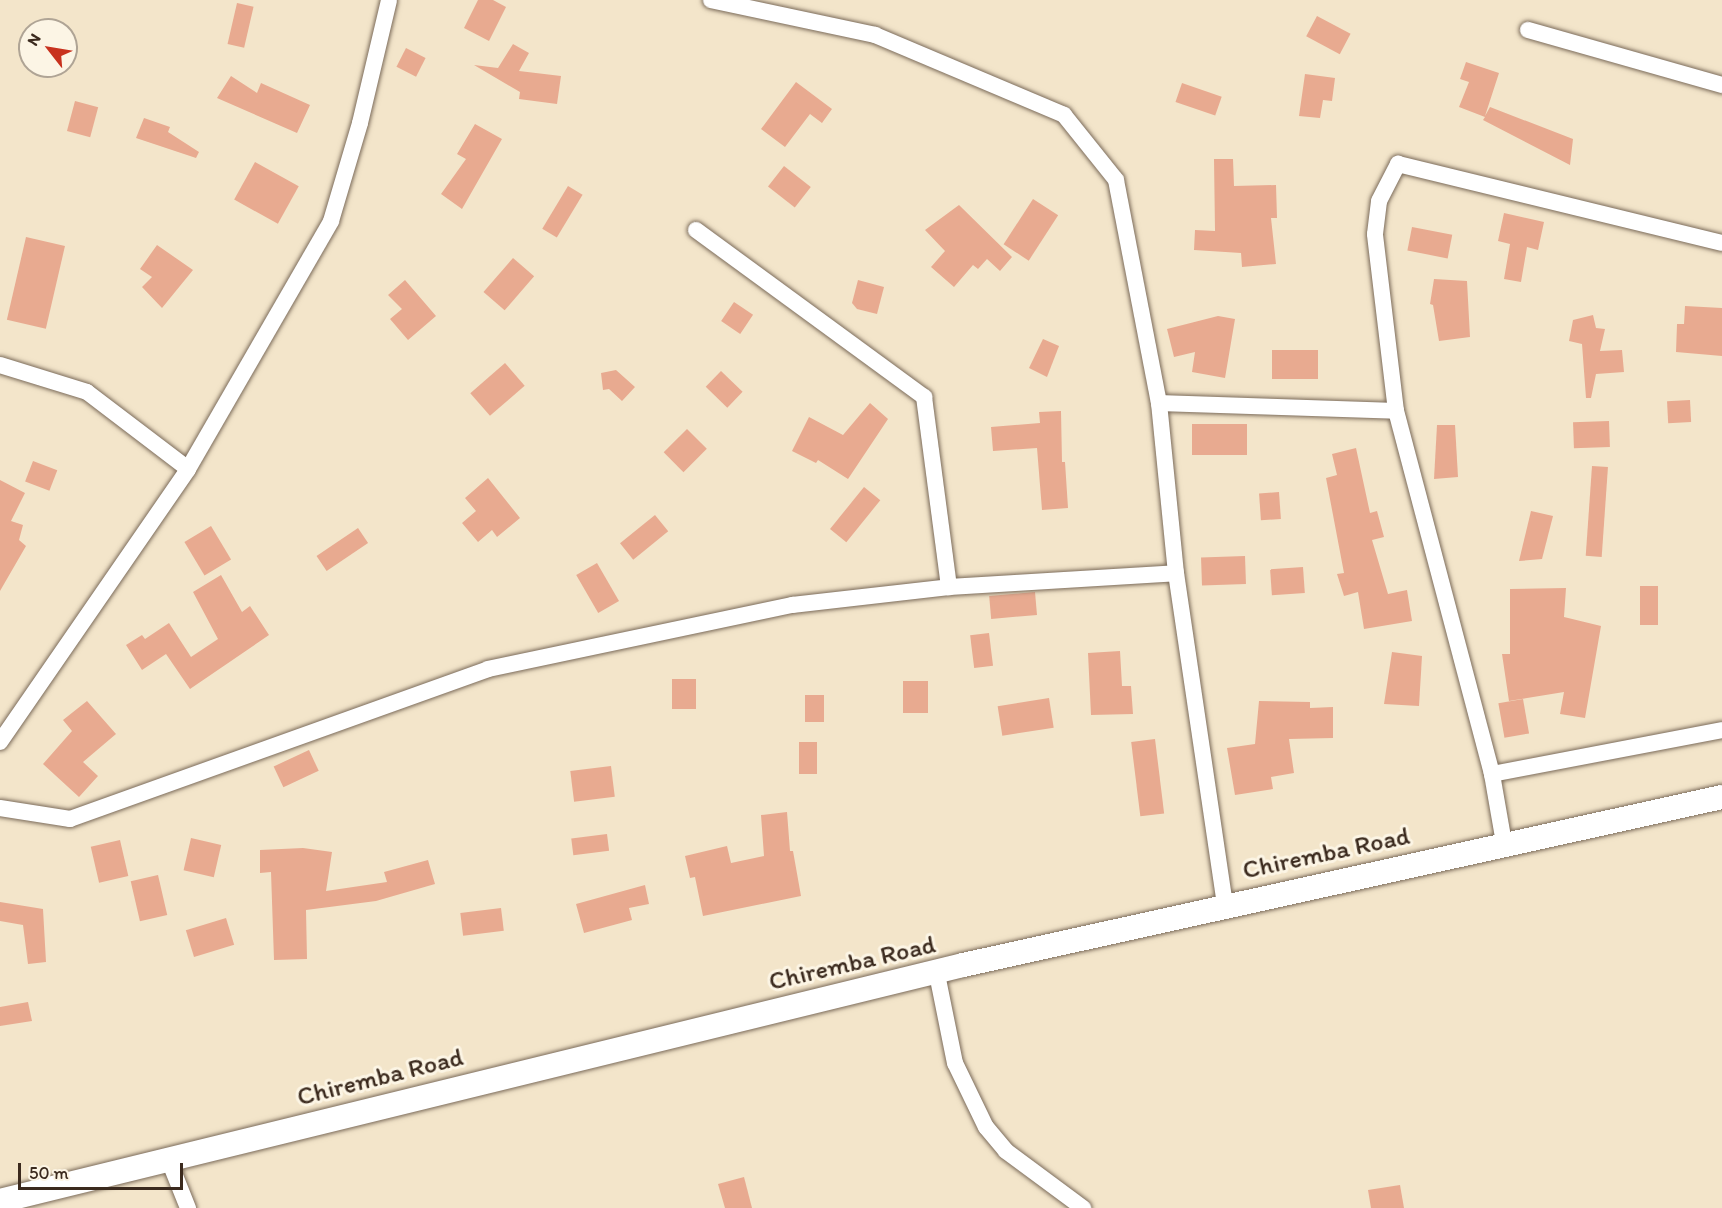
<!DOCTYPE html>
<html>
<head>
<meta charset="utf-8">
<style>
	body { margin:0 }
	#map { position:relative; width:1722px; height:1208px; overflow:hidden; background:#f3e5ca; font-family:Itim,sans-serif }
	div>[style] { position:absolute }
	.building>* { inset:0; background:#e8aa90; transform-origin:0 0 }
	.roads { filter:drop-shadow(0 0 2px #7b6b5a) drop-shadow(0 0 2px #7b6b5a) }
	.street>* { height:16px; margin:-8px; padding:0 8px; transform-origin:8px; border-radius:8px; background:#fff }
	.secondary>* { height:24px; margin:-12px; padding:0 12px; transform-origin:12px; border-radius:12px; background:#fff }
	span { translate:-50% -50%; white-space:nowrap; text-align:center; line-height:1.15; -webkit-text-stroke:6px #fcf5e5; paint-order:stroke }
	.street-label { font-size:26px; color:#3b2a1e }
	.north { position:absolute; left:18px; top:18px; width:60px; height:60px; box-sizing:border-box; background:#fcf5e5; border:2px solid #afa495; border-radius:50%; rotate:301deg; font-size:16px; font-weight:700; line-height:24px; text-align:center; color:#3b2a1e }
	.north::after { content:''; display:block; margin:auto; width:21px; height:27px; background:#c8321e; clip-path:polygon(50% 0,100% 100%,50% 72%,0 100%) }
	.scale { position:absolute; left:18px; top:1163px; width:165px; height:27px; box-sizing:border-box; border:3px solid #3b2a1e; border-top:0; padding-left:8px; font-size:18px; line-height:21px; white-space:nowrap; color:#3b2a1e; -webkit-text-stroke:4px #fcf5e5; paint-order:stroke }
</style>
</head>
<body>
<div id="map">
	<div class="building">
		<div style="clip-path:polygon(478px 0,493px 0,506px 7px,489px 41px,464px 28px)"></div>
		<div style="left:237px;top:3px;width:17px;height:42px;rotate:13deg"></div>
		<div style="left:1317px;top:16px;width:38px;height:23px;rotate:28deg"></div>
		<div style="clip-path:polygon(513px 44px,529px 53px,519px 71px,561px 76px,557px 104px,519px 99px,520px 92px,474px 65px,498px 68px)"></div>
		<div style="left:406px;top:48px;width:22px;height:21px;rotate:27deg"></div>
		<div style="clip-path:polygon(1466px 62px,1499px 73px,1485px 116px,1490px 107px,1573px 139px,1570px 165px,1483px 120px,1485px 117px,1459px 107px,1469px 82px,1460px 79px)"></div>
		<div style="clip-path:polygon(1305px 74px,1335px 78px,1332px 101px,1323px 100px,1320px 118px,1299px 116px)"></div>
		<div style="clip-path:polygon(231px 76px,257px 93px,261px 83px,310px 105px,297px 133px,217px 98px)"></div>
		<div style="clip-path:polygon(796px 82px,832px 109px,822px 123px,810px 114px,785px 147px,761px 129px)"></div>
		<div style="left:1182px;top:83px;width:42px;height:20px;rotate:19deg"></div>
		<div style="left:75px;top:101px;width:24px;height:31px;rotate:15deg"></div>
		<div style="clip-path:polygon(144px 118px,170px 127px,168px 132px,199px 152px,196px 158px,136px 138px)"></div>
		<div style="clip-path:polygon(475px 124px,502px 139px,462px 209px,441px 194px,466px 159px,457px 154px)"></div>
		<div style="clip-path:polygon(1214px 159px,1233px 159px,1234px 186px,1276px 185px,1277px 218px,1271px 218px,1276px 264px,1242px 267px,1241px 253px,1194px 250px,1195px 230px,1215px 231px)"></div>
		<div style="left:255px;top:162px;width:50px;height:43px;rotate:29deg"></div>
		<div style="left:784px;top:166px;width:34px;height:26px;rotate:38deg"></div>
		<div style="left:568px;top:186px;width:17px;height:50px;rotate:31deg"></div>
		<div style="left:1033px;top:199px;width:30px;height:54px;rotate:33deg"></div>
		<div style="clip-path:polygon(959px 205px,1012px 257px,1000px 271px,987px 259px,978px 269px,973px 265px,954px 287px,931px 267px,945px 251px,925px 230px)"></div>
		<div style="clip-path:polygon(1504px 213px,1544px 222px,1538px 250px,1527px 247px,1521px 282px,1504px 279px,1510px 244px,1498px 241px)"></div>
		<div style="left:1412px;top:227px;width:41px;height:24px;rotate:11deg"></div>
		<div style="left:26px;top:237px;width:40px;height:85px;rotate:13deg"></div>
		<div style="clip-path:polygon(157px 245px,193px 270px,162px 308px,142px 287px,152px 277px,140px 269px)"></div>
		<div style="left:513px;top:258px;width:28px;height:45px;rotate:41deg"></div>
		<div style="clip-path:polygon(1434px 279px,1467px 281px,1470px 337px,1439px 341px,1433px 305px,1430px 304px)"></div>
		<div style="clip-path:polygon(405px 280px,436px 316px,408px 340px,390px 319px,402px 309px,388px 295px)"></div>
		<div style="clip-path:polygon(858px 280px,884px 287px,877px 314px,857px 309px,852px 303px)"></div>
		<div style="left:734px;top:302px;width:23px;height:23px;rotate:34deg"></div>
		<div style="clip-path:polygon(1685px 306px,1722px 308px,1722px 356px,1676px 352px,1677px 324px,1684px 324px)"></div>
		<div style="clip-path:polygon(1593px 315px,1596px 328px,1605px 329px,1600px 351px,1622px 350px,1624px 372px,1596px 374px,1591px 398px,1586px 398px,1582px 344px,1569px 341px,1573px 320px)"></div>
		<div style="clip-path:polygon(1218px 316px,1235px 319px,1225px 378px,1192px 372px,1195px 352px,1174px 357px,1167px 329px)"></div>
		<div style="clip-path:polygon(1043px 339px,1059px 346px,1047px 377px,1029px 368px)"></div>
		<div style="left:1272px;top:350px;width:46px;height:29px"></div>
		<div style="left:505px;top:363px;width:30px;height:46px;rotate:49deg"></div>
		<div style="clip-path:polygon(616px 370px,635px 387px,622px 401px,609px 389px,603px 390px,601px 373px)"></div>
		<div style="left:721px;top:371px;width:30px;height:22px;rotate:44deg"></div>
		<div style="left:1690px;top:400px;width:22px;height:23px;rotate:87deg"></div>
		<div style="clip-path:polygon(870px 403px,888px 419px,848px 479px,818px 460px,816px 463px,792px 451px,809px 417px,843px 435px)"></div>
		<div style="clip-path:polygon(1061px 411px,1062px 462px,1065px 462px,1068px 508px,1042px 510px,1037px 448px,993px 451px,991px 427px,1040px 423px,1039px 412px)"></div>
		<div style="left:1609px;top:421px;width:26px;height:36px;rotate:88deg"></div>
		<div style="left:1192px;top:424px;width:55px;height:31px"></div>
		<div style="clip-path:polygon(1437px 425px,1455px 425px,1458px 477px,1434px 479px)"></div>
		<div style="left:687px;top:429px;width:28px;height:33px;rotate:45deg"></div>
		<div style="clip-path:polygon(1356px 448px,1370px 513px,1377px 511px,1384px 537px,1372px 540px,1388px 594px,1407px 590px,1412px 621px,1364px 629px,1358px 592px,1344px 596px,1337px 574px,1344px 573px,1326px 478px,1337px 475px,1332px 454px)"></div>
		<div style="left:33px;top:461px;width:26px;height:22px;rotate:21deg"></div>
		<div style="left:1592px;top:466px;width:16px;height:90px;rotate:4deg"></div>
		<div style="clip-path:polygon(488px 478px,520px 518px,497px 537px,492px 530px,478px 542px,462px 523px,476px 511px,465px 498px)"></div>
		<div style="clip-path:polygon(0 480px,25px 493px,11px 521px,23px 525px,19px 540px,26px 546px,0 591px)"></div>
		<div style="left:864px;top:487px;width:21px;height:54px;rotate:39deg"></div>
		<div style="left:1279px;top:492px;width:27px;height:20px;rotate:86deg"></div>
		<div style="clip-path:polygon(1531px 511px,1553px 516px,1542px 559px,1519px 561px)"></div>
		<div style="left:655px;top:515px;width:21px;height:45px;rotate:51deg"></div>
		<div style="left:211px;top:526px;width:39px;height:31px;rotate:59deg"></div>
		<div style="left:358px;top:528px;width:18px;height:50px;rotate:56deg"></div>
		<div style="left:1245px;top:556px;width:28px;height:44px;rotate:88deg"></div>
		<div style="left:597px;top:563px;width:44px;height:24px;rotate:60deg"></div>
		<div style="left:1303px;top:567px;width:26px;height:33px;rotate:86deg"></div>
		<div style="clip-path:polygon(221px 575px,242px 612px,250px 606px,269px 635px,190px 689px,166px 654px,142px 670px,126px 645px,142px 635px,145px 639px,169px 623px,191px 657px,218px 639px,193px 592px)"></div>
		<div style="left:1640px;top:586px;width:18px;height:39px"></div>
		<div style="clip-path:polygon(1566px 588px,1564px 617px,1601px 626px,1585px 718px,1560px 714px,1564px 692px,1509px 701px,1502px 654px,1510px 654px,1510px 589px)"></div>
		<div style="left:1035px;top:592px;width:23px;height:46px;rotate:85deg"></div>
		<div style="left:989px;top:633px;width:33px;height:19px;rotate:83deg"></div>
		<div style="clip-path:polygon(1120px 651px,1122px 686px,1131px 686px,1133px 714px,1091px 715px,1088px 653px)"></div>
		<div style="clip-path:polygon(1392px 652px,1422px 656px,1419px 706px,1384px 704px)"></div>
		<div style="left:672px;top:679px;width:24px;height:30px"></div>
		<div style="left:903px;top:681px;width:25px;height:32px"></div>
		<div style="left:805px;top:695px;width:19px;height:27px"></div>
		<div style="left:1049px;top:698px;width:30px;height:52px;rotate:81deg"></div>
		<div style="left:1523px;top:699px;width:35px;height:25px;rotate:80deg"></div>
		<div style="clip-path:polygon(87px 701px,116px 734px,83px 762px,98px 776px,79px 797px,43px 764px,72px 731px,63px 720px)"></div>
		<div style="clip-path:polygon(1259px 701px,1310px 702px,1310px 708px,1333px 707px,1333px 738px,1289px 739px,1294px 773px,1271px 777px,1273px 789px,1235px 795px,1227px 748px,1255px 744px)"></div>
		<div style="left:1155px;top:739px;width:75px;height:24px;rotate:83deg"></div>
		<div style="left:799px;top:742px;width:18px;height:32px"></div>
		<div style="left:309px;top:750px;width:23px;height:39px;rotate:65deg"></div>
		<div style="left:611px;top:766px;width:31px;height:41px;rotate:83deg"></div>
		<div style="clip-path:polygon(787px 812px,790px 851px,793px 851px,801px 896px,703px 916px,695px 877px,690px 878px,685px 856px,727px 846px,731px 863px,764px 856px,761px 815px)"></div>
		<div style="left:607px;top:834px;width:17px;height:36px;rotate:83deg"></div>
		<div style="left:191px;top:838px;width:31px;height:33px;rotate:13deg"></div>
		<div style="left:120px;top:840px;width:37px;height:30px;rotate:77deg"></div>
		<div style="clip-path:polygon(303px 848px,332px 852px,326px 891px,387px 882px,384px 872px,428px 860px,435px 884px,376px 901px,306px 910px,307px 959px,274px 960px,271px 872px,260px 873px,260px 850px)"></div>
		<div style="left:158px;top:875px;width:41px;height:28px;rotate:77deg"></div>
		<div style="clip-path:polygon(645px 885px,649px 904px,629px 908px,632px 920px,584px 933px,576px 904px)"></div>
		<div style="clip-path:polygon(0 902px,43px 909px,46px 962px,28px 964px,23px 925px,0 921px)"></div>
		<div style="left:501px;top:908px;width:23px;height:41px;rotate:83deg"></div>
		<div style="left:226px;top:918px;width:28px;height:42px;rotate:73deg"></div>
		<div style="clip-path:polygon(28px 1002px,32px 1021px,0 1026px,0 1007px)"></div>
		<div style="clip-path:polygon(744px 1177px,752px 1208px,725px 1208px,718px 1184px)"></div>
		<div style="clip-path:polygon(1400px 1185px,1404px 1208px,1371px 1208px,1368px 1190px)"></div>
	</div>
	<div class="roads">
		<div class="street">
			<div style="left:711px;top:0;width:168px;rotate:12deg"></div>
			<div style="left:875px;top:35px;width:205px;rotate:22.9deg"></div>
			<div style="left:1064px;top:115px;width:83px;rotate:51.3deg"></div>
			<div style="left:1116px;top:180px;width:227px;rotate:79.1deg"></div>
			<div style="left:1159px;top:403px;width:171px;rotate:84.3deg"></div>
			<div style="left:1176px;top:573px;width:336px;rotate:81.6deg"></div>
			<div style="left:1528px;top:30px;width:202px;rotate:15.8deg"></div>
			<div style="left:696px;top:230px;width:283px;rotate:36.2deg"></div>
			<div style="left:924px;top:397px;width:192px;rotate:82.5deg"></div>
			<div style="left:0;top:365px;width:91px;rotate:17.2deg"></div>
			<div style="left:87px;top:392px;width:127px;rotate:37.3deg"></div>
			<div style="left:1159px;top:403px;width:237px;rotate:1.9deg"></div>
			<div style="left:0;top:742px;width:331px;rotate:-55.4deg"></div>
			<div style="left:188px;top:469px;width:286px;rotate:-60deg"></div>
			<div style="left:331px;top:221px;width:102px;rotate:-73.5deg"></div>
			<div style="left:360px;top:123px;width:126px;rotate:-76.7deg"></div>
			<div style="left:1492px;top:774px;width:234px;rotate:-10.8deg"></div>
			<div style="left:0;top:808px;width:71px;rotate:8.9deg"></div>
			<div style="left:70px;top:819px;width:444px;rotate:-19.7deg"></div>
			<div style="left:488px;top:669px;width:311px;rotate:-11.9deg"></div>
			<div style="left:792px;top:605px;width:158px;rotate:-6.5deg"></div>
			<div style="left:949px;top:587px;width:227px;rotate:-3.5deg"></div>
			<div style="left:1504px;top:843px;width:70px;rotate:-99.9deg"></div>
			<div style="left:1492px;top:774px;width:375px;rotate:-104.8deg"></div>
			<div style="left:1396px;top:411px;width:178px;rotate:-96.8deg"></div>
			<div style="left:1375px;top:234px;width:33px;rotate:-83deg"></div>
			<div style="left:1379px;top:201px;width:42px;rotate:-62.8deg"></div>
			<div style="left:1398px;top:164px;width:333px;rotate:13.7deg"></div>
			<div style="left:937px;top:974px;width:91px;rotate:78.6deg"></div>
			<div style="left:955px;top:1063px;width:71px;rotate:64.2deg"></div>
			<div style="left:986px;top:1127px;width:31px;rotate:50deg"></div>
			<div style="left:1006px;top:1151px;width:96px;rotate:36.5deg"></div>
			<div style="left:168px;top:1158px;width:54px;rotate:68.2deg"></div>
		</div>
		<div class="secondary">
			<div style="left:0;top:1201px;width:991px;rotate:-13.77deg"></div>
			<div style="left:963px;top:965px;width:777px;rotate:-12.48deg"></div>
		</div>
	</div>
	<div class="street-label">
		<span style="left:1326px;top:853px;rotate:-12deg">Chiremba Road</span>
		<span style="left:852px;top:963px;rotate:-13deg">Chiremba Road</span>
		<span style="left:380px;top:1077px;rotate:-14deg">Chiremba Road</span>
	</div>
	<div class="north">N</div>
	<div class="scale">50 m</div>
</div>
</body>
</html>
